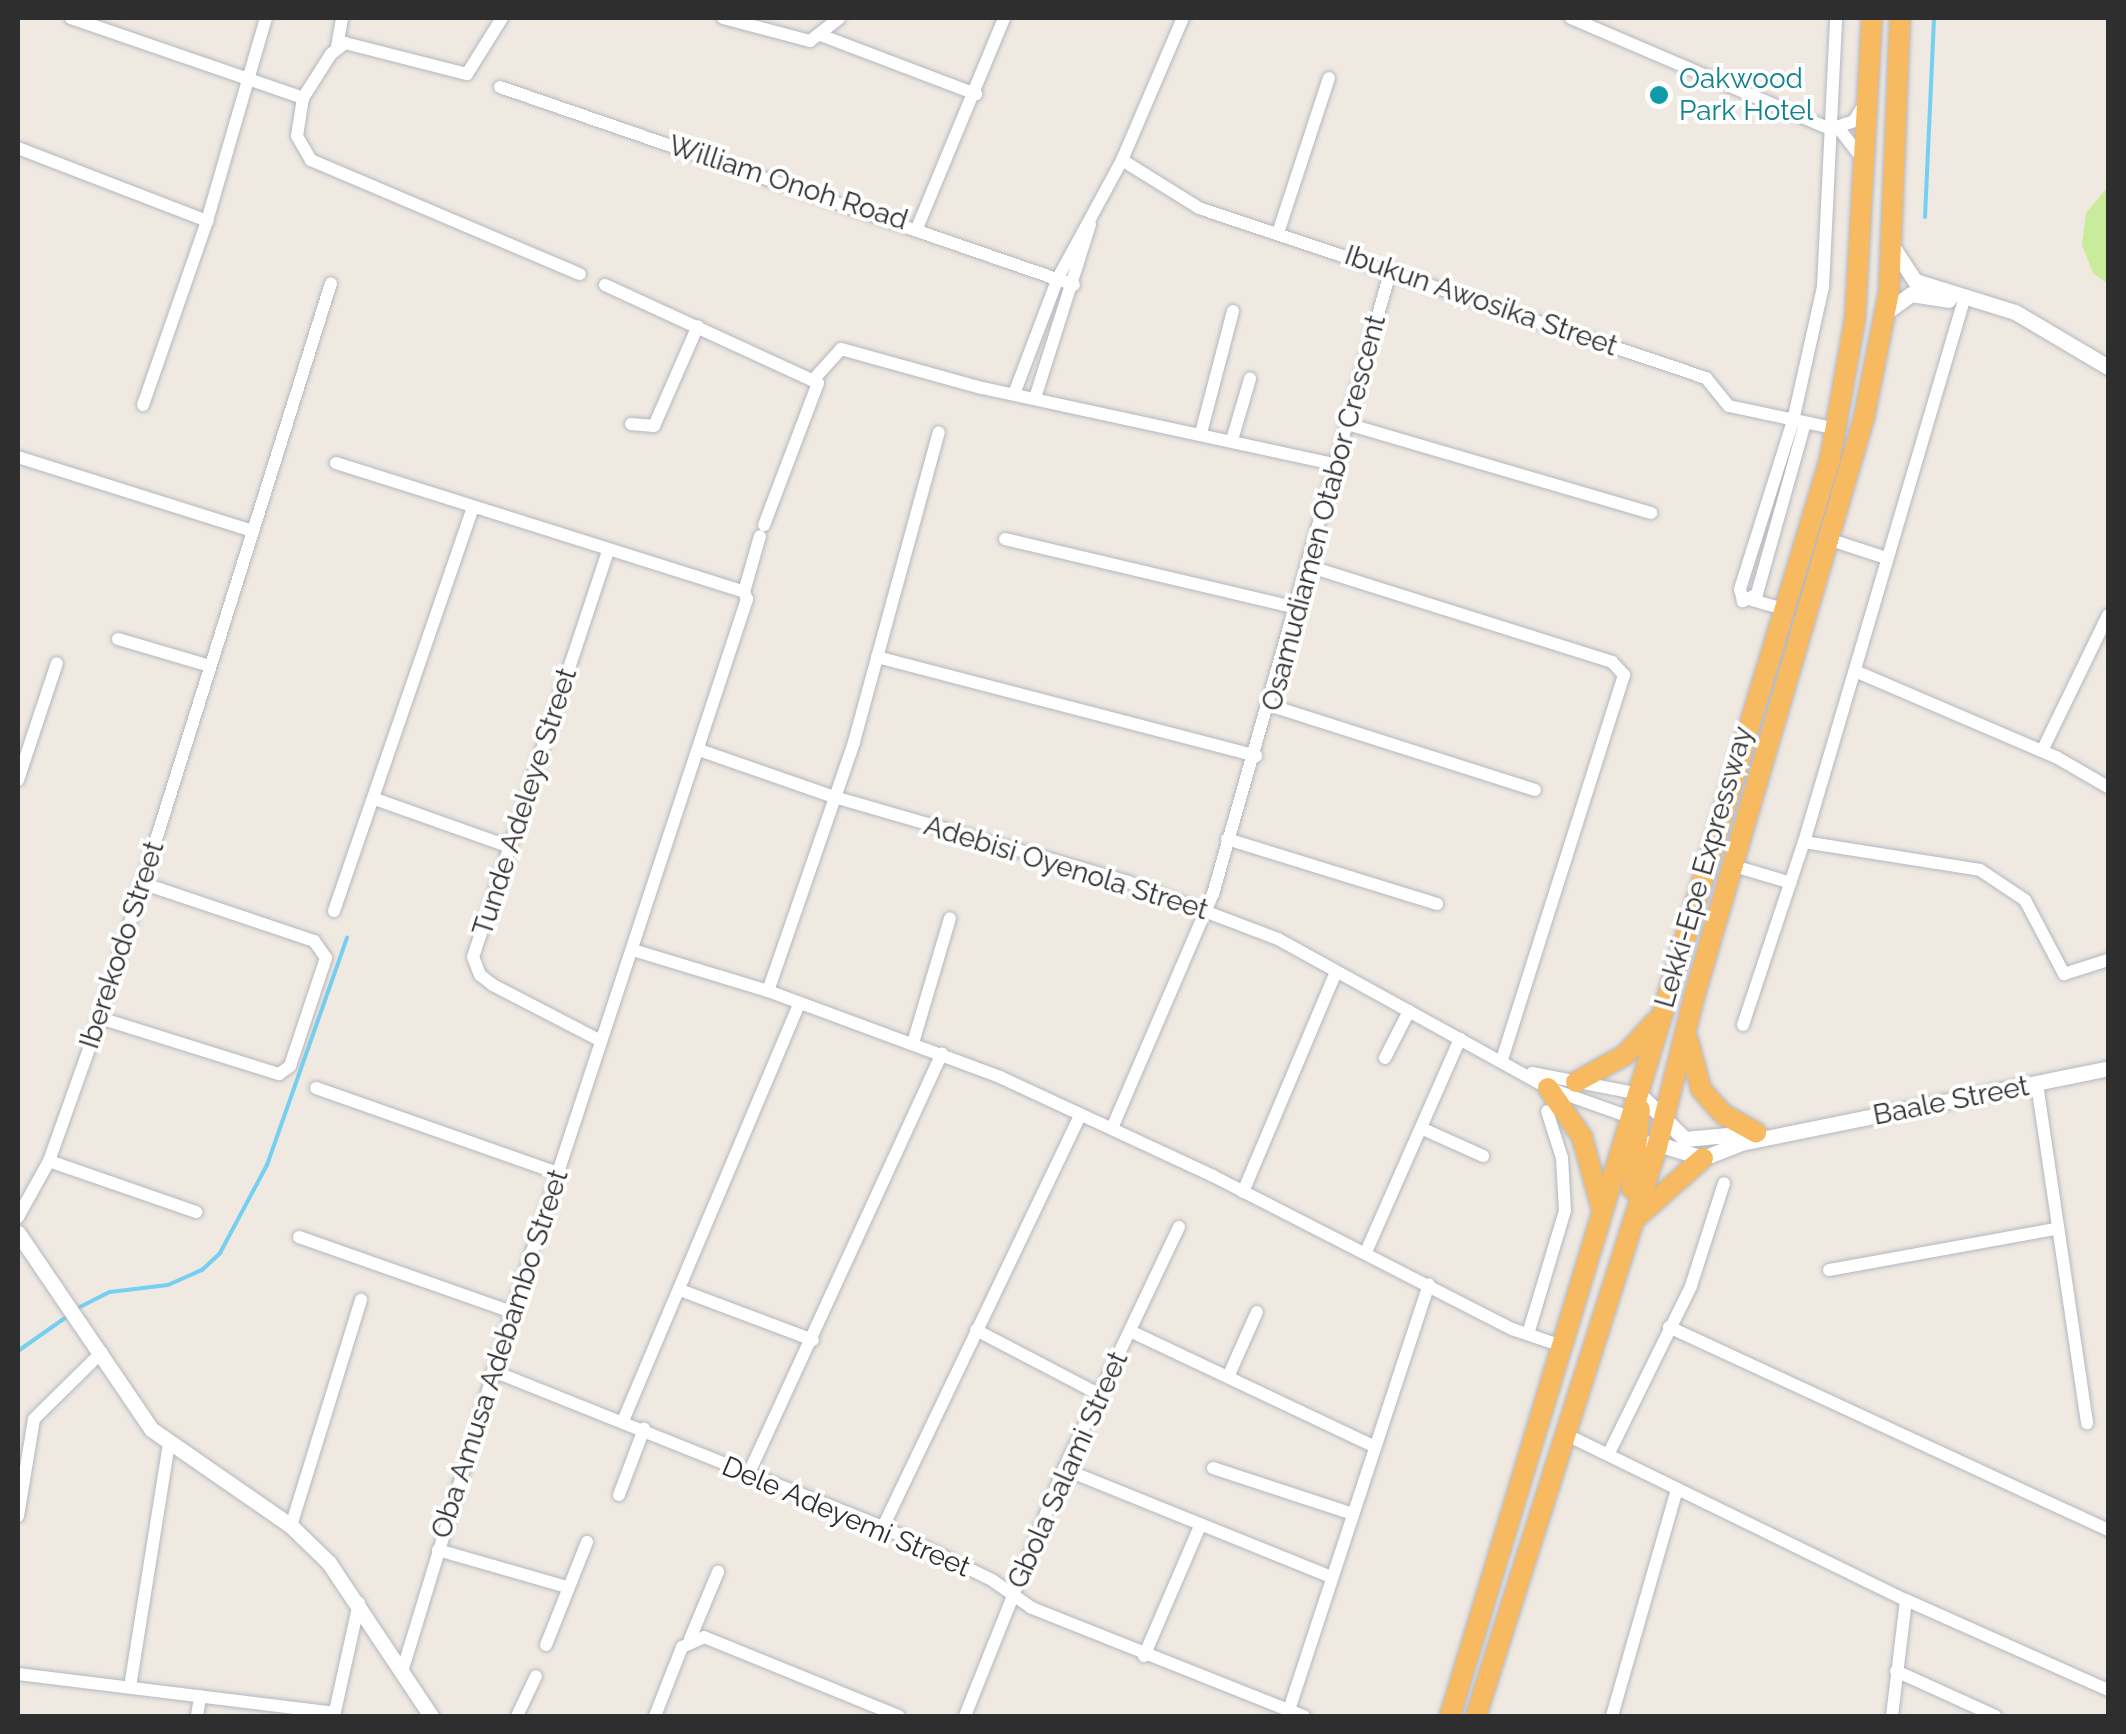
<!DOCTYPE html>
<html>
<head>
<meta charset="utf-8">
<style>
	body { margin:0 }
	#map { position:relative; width:2126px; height:1734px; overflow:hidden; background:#efe9e1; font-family:Raleway,sans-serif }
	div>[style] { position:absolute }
	.pitch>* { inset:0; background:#c9ec9a }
	.stream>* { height:4px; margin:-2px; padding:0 2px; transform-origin:2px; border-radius:2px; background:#75cff0 }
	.roads { filter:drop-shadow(0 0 2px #b4b7c1) drop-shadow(0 0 2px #b4b7c1) }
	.minor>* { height:12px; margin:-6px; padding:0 6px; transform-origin:6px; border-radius:6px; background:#fff }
	.tertiary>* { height:15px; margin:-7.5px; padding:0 7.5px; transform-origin:7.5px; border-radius:7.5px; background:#fff }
	.trunk>* { height:20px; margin:-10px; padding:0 10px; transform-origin:10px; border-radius:10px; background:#f8ba60 }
	.dots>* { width:28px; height:28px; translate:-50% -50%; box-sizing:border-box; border:5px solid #fff; border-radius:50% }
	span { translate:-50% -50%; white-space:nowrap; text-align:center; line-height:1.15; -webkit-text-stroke:8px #fff; paint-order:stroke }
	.culture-label { font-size:28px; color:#0d838f }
	.left { translate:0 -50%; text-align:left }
	.street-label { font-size:28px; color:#2e2e2e }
	.frame { position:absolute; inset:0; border:20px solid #2e2e2e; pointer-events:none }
</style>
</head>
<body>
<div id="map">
	<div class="pitch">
		<div style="clip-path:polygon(2108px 187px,2108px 284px,2093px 273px,2082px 245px,2086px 213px)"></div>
	</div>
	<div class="stream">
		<div style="left:1925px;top:217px;width:199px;rotate:-87.4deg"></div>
		<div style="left:76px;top:1309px;width:38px;rotate:-27deg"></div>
		<div style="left:110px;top:1292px;width:58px;rotate:-6.9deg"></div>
		<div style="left:168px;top:1285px;width:37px;rotate:-24deg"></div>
		<div style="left:202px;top:1270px;width:25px;rotate:-43deg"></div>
		<div style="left:220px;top:1253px;width:100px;rotate:-61.9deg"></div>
		<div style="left:267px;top:1165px;width:241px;rotate:-70.6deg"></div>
		<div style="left:18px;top:1351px;width:62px;rotate:-35.2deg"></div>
	</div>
	<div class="roads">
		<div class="minor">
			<div style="left:71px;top:18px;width:245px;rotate:19deg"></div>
			<div style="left:303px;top:98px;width:52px;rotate:-57.5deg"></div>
			<div style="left:331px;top:54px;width:18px;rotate:-38deg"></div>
			<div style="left:345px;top:43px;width:126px;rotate:14.3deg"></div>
			<div style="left:467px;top:74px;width:66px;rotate:-58deg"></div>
			<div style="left:723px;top:18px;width:90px;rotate:14.8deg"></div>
			<div style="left:810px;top:41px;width:37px;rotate:-38deg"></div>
			<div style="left:1571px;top:18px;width:282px;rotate:23.2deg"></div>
			<div style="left:1830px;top:129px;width:25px;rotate:-18deg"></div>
			<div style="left:1854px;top:121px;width:19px;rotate:-58deg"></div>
			<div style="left:823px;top:36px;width:164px;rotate:20.8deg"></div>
			<div style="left:337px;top:47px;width:29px;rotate:-80deg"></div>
			<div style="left:500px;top:87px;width:607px;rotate:19.03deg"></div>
			<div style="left:303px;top:98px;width:38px;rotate:99deg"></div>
			<div style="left:297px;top:136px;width:28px;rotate:60deg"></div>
			<div style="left:311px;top:160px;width:292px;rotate:23deg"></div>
			<div style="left:1840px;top:130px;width:37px;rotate:52deg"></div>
			<div style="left:18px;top:148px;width:203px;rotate:21.1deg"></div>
			<div style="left:1122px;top:160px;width:91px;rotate:31.9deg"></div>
			<div style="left:1199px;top:208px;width:535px;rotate:18.54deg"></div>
			<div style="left:1706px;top:378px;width:36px;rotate:51deg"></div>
			<div style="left:1729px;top:406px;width:110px;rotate:12deg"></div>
			<div style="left:918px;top:226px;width:225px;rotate:-67.5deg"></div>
			<div style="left:1278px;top:233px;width:163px;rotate:-71.8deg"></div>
			<div style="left:605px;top:285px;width:234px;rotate:24.7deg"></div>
			<div style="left:818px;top:383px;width:152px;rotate:110.8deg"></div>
			<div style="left:814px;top:379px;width:40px;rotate:-48deg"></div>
			<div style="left:841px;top:349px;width:146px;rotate:15.5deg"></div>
			<div style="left:982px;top:388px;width:360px;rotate:12.2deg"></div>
			<div style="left:1014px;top:394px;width:124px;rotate:-69.2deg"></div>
			<div style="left:1058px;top:278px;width:134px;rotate:-61.5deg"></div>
			<div style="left:1122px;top:160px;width:155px;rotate:-66.8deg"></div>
			<div style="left:1035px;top:398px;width:182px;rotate:-72.4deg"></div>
			<div style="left:143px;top:405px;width:195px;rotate:-70.8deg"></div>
			<div style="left:207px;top:221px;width:211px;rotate:-73.8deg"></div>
			<div style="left:1805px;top:423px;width:178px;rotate:105.7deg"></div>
			<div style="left:1757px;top:594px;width:16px;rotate:153deg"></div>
			<div style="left:1743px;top:601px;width:12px;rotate:-104deg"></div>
			<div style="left:1740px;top:589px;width:176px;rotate:-72.5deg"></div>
			<div style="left:1793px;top:421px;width:137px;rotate:-77.4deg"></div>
			<div style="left:1823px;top:287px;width:269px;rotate:-87.2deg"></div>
			<div style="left:631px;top:424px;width:23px;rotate:5deg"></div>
			<div style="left:654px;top:426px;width:109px;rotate:-66.3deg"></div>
			<div style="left:1347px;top:424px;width:317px;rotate:16.3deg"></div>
			<div style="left:1201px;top:433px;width:126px;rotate:-75.3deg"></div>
			<div style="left:1232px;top:440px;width:64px;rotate:-73.6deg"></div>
			<div style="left:18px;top:457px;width:245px;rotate:17.5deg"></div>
			<div style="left:336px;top:463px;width:428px;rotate:17.5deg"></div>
			<div style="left:744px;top:592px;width:8px;rotate:67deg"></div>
			<div style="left:747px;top:599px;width:751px;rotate:108.24deg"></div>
			<div style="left:512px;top:1312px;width:373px;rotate:107deg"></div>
			<div style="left:1005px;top:539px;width:300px;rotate:13.3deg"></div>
			<div style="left:1831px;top:540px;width:58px;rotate:18.1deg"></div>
			<div style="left:1311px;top:567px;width:316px;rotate:17.5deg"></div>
			<div style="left:1612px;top:662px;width:18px;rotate:47deg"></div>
			<div style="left:1624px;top:675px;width:404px;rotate:107.6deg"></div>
			<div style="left:744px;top:592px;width:58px;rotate:-74.1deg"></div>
			<div style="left:1752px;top:600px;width:33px;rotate:16deg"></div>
			<div style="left:118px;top:639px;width:96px;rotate:16.4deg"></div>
			<div style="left:877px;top:657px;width:392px;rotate:14.6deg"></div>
			<div style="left:1855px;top:671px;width:219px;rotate:23.2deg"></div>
			<div style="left:2056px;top:757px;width:60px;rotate:30deg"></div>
			<div style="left:1272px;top:706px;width:276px;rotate:17.7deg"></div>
			<div style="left:702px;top:751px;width:140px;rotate:19.2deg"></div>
			<div style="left:834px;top:797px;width:306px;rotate:16.1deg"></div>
			<div style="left:1128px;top:882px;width:160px;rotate:20.8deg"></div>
			<div style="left:1278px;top:939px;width:308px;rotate:28.9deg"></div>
			<div style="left:1548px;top:1088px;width:87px;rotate:19.5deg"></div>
			<div style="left:2042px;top:751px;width:151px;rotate:-64.1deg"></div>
			<div style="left:18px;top:780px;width:123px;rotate:-71.6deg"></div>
			<div style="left:375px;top:799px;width:143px;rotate:19.6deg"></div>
			<div style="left:1227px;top:839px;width:220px;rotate:17.2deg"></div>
			<div style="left:1804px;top:842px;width:178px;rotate:9deg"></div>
			<div style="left:1980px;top:870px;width:54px;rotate:33.7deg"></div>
			<div style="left:2025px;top:900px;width:84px;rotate:62.2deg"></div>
			<div style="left:2064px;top:974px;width:46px;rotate:-17.7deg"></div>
			<div style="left:1734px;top:866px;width:59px;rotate:16.6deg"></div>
			<div style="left:334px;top:911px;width:426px;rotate:-71deg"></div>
			<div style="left:633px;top:950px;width:141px;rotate:16.9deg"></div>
			<div style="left:768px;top:991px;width:247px;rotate:20.3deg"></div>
			<div style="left:1000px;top:1077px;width:235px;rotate:24.9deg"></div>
			<div style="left:1213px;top:1176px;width:336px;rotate:27.1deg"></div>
			<div style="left:1512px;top:1329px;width:50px;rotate:18.8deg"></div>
			<div style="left:768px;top:991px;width:263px;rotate:-70.9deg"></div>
			<div style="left:854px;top:742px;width:321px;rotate:-74.7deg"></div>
			<div style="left:100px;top:1018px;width:188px;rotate:17.4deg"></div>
			<div style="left:279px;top:1074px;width:14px;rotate:-36deg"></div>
			<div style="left:290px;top:1066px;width:114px;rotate:-71.6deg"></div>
			<div style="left:326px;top:958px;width:21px;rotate:-125deg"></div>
			<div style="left:314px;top:941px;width:182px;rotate:-161.4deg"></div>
			<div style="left:1743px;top:1025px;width:193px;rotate:-71.6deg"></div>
			<div style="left:1804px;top:842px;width:562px;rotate:-73.56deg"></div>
			<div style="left:601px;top:1041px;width:122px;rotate:-152.6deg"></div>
			<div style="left:493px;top:985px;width:16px;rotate:-142deg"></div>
			<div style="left:480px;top:975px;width:19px;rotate:-111deg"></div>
			<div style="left:473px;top:957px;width:425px;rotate:-71.6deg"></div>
			<div style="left:913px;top:1043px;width:130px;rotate:-73.5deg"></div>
			<div style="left:1385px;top:1058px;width:53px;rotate:-62.9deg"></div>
			<div style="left:1532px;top:1073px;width:109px;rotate:11.1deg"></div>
			<div style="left:2037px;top:1084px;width:343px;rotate:81.6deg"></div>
			<div style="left:316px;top:1088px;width:256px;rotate:19.4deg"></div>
			<div style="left:1112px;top:1128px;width:255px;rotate:-66.7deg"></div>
			<div style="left:1213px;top:894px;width:650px;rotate:-74.1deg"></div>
			<div style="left:1423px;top:1129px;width:66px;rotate:24.2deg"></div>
			<div style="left:49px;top:1161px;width:156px;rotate:19.1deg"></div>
			<div style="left:1243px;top:1192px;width:239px;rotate:-67.1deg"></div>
			<div style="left:18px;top:1217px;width:64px;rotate:-61deg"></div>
			<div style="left:49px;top:1161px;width:152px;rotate:-70.4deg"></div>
			<div style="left:100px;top:1018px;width:770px;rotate:-72.55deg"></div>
			<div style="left:299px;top:1237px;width:226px;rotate:19.4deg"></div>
			<div style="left:1366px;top:1252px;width:233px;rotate:-66.2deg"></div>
			<div style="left:1829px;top:1270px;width:230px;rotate:-10.3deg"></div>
			<div style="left:680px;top:1290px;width:142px;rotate:20.6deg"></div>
			<div style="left:1669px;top:1327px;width:484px;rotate:24.8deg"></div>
			<div style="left:976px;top:1330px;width:142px;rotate:27.6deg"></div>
			<div style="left:1130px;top:1331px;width:267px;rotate:25.3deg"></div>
			<div style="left:1528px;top:1334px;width:128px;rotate:-73.3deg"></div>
			<div style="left:1565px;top:1211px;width:53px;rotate:-93.2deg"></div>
			<div style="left:1562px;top:1158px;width:49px;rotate:-107.7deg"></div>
			<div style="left:493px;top:1371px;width:420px;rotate:21.8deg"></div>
			<div style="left:883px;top:1527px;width:121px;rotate:25.9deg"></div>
			<div style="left:992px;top:1580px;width:49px;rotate:35deg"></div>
			<div style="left:1032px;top:1608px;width:293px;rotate:21.7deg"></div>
			<div style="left:1228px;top:1377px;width:71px;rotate:-66deg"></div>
			<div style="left:623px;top:1421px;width:454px;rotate:-67.1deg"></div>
			<div style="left:1563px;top:1433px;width:381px;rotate:26deg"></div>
			<div style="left:1906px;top:1600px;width:221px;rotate:24deg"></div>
			<div style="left:1608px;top:1455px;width:188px;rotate:-63.8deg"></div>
			<div style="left:1691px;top:1286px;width:108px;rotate:-72.2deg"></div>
			<div style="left:1213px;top:1468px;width:144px;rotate:18.2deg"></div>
			<div style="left:1064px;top:1469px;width:288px;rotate:22deg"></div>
			<div style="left:748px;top:1475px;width:464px;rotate:-65.3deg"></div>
			<div style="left:619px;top:1495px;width:71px;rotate:-69.3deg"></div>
			<div style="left:18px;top:1516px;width:98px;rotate:-80.6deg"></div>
			<div style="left:34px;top:1419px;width:95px;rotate:-44.6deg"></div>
			<div style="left:291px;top:1526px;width:237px;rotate:-72.8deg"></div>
			<div style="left:883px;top:1527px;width:457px;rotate:-64.4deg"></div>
			<div style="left:438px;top:1550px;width:134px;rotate:16deg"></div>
			<div style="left:690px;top:1639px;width:73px;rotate:-67.3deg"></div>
			<div style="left:546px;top:1645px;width:111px;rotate:-68.3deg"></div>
			<div style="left:1144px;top:1656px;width:142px;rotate:-66.7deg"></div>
			<div style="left:1896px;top:1671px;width:109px;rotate:24.4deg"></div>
			<div style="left:18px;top:1674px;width:318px;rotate:7deg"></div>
			<div style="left:130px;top:1687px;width:247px;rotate:-80.9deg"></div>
			<div style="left:1289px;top:1710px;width:448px;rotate:-71.8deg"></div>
			<div style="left:197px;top:1716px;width:20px;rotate:-81deg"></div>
			<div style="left:334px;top:1716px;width:116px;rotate:-77.5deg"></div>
			<div style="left:517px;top:1716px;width:44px;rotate:-64.6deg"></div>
			<div style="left:655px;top:1716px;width:74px;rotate:-68.6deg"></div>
			<div style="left:682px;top:1647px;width:24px;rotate:-24deg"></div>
			<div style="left:704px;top:1637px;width:210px;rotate:22.1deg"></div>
			<div style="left:965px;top:1716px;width:266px;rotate:-68.2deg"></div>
			<div style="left:1064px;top:1469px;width:268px;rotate:-64.6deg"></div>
			<div style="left:1612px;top:1716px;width:236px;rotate:-74deg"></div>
			<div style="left:1892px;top:1716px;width:117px;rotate:-83.1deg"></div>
		</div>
		<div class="tertiary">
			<div style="left:1892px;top:246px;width:42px;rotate:56.7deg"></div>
			<div style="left:1915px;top:281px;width:105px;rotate:17.2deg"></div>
			<div style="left:2015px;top:312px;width:108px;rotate:30.6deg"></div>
			<div style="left:1885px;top:313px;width:32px;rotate:-36deg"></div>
			<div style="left:1911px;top:294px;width:38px;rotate:9deg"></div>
			<div style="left:1639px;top:1094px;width:64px;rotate:44.4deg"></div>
			<div style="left:1685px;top:1139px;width:65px;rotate:-5.3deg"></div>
			<div style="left:1652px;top:1142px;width:53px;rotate:17.4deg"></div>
			<div style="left:1703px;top:1158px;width:41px;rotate:-21.5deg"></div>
			<div style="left:1741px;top:1143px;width:375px;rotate:-11.5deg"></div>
			<div style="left:18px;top:1233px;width:237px;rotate:55.8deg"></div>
			<div style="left:151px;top:1429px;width:170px;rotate:34.7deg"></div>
			<div style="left:291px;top:1526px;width:53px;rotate:44.2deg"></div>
			<div style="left:329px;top:1563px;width:184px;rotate:56.3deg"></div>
		</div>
		<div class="trunk">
			<div style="left:1688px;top:1040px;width:51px;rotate:75.1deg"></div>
			<div style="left:1701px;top:1089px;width:33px;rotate:49deg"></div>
			<div style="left:1723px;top:1114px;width:38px;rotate:29deg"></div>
			<div style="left:1576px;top:1082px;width:56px;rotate:-28.9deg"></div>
			<div style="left:1625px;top:1055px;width:45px;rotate:-47.7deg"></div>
			<div style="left:1548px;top:1088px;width:60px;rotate:55.2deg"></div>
			<div style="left:1582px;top:1137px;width:72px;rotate:74.6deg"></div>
			<div style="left:1632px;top:1189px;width:80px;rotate:-84.3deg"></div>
			<div style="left:1638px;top:1216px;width:87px;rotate:-41.7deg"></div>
			<div style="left:1450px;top:1716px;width:1313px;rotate:-73.18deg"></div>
			<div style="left:1830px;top:459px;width:142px;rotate:-79.9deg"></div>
			<div style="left:1855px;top:319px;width:301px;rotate:-86.8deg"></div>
			<div style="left:1476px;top:1716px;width:597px;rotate:-72.35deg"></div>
			<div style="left:1657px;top:1147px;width:158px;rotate:-76.1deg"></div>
			<div style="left:1695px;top:994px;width:600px;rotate:-73.65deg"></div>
			<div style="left:1864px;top:418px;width:128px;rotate:-78.8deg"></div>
			<div style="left:1889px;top:292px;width:274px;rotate:-87.7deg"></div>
		</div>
	</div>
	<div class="dots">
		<div style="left:1659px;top:95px;background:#0f9aa8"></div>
	</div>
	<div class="culture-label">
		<span class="left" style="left:1679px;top:95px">Oakwood<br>Park Hotel</span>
	</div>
	<div class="street-label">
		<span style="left:788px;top:183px;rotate:18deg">William Onoh Road</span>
		<span style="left:1481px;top:301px;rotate:19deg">Ibukun Awosika Street</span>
		<span style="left:1324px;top:513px;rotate:-75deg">Osamudiamen Otabor Crescent</span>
		<span style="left:525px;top:802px;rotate:-72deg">Tunde Adeleye Street</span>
		<span style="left:1704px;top:867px;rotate:-74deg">Lekki-Epe Expressway</span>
		<span style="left:1066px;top:868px;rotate:17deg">Adebisi Oyenola Street</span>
		<span style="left:122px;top:945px;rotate:-72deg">Iberekodo Street</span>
		<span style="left:1951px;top:1101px;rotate:-11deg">Baale Street</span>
		<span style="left:500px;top:1354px;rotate:-72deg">Oba Amusa Adebambo Street</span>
		<span style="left:1068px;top:1470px;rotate:-66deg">Gbola Salami Street</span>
		<span style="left:846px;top:1517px;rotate:23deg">Dele Adeyemi Street</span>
	</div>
	<div class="frame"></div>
</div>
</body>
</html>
